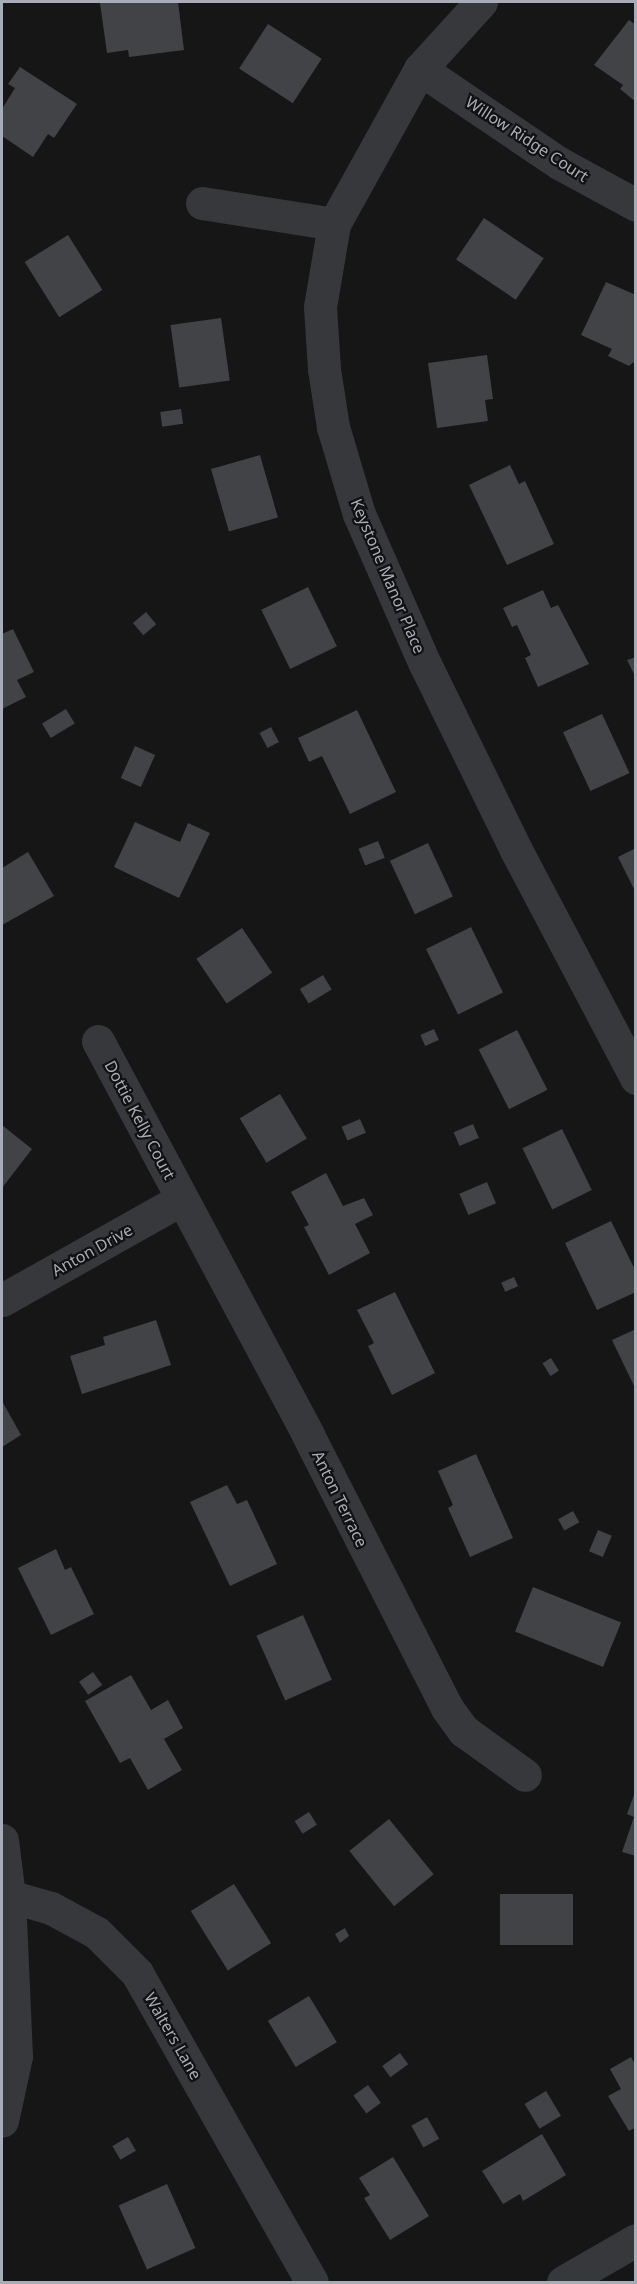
<!DOCTYPE html>
<html>
<head>
<meta charset="utf-8">
<style>
	body { margin:0 }
	#map { position:relative; width:637px; height:2284px; overflow:hidden; background:#161617; font-family:"Noto Sans",sans-serif }
	div>[style] { position:absolute }
	.building>* { inset:0; background:#424347; transform-origin:0 0 }
	.street>* { height:33px; margin:-16.5px; padding:0 16.5px; transform-origin:16.5px; border-radius:16.5px; background:#37383c }
	span { translate:-50% -50%; white-space:nowrap; text-align:center; line-height:1.15; -webkit-text-stroke:4.5px #111112; paint-order:stroke }
	.street-label { font-size:16px; color:#a8acb7 }
	.frame { position:absolute; inset:0; border:3px solid #a8acb7; pointer-events:none }
</style>
</head>
<body>
<div id="map">
	<div class="building">
		<div style="clip-path:polygon(112px 2px,178px 2px,184px 50px,129px 57px,128px 50px,107px 53px,100px 3px)"></div>
		<div style="clip-path:polygon(629px 20px,636px 25px,636px 102px,620px 89px,623px 85px,594px 65px)"></div>
		<div style="left:268px;top:24px;width:64px;height:53px;rotate:33deg"></div>
		<div style="clip-path:polygon(20px 67px,77px 104px,54px 138px,48px 134px,33px 157px,2px 136px,2px 109px,15px 88px,8px 84px)"></div>
		<div style="left:484px;top:218px;width:72px;height:50px;rotate:34deg"></div>
		<div style="left:68px;top:235px;width:65px;height:51px;rotate:58deg"></div>
		<div style="clip-path:polygon(606px 282px,636px 295px,636px 360px,629px 366px,608px 356px,612px 349px,581px 335px)"></div>
		<div style="left:221px;top:318px;width:63px;height:51px;rotate:82deg"></div>
		<div style="clip-path:polygon(487px 355px,493px 399px,485px 400px,488px 421px,437px 428px,428px 363px)"></div>
		<div style="left:181px;top:409px;width:15px;height:21px;rotate:82deg"></div>
		<div style="left:260px;top:455px;width:65px;height:51px;rotate:74deg"></div>
		<div style="clip-path:polygon(510px 465px,519px 484px,525px 481px,554px 544px,507px 565px,469px 485px)"></div>
		<div style="left:308px;top:587px;width:66px;height:52px;rotate:64deg"></div>
		<div style="clip-path:polygon(543px 590px,551px 608px,558px 605px,589px 664px,538px 687px,525px 658px,531px 655px,517px 625px,512px 627px,503px 608px)"></div>
		<div style="left:146px;top:612px;width:16px;height:17px;rotate:50deg"></div>
		<div style="clip-path:polygon(13px 629px,34px 672px,17px 680px,26px 697px,2px 709px,2px 634px)"></div>
		<div style="clip-path:polygon(636px 657px,636px 678px,627px 660px)"></div>
		<div style="left:66px;top:709px;width:17px;height:28px;rotate:59deg"></div>
		<div style="clip-path:polygon(357px 710px,396px 792px,350px 814px,322px 756px,309px 762px,298px 738px)"></div>
		<div style="left:602px;top:714px;width:65px;height:43px;rotate:65deg"></div>
		<div style="left:271px;top:727px;width:17px;height:13px;rotate:62deg"></div>
		<div style="left:135px;top:746px;width:22px;height:35px;rotate:24deg"></div>
		<div style="clip-path:polygon(135px 822px,180px 842px,188px 823px,210px 833px,179px 898px,114px 867px)"></div>
		<div style="left:378px;top:841px;width:18px;height:21px;rotate:68deg"></div>
		<div style="left:428px;top:843px;width:59px;height:42px;rotate:65deg"></div>
		<div style="clip-path:polygon(636px 848px,636px 893px,618px 857px)"></div>
		<div style="clip-path:polygon(28px 852px,54px 896px,2px 925px,2px 868px)"></div>
		<div style="left:471px;top:927px;width:73px;height:50px;rotate:64deg"></div>
		<div style="left:242px;top:928px;width:54px;height:55px;rotate:56deg"></div>
		<div style="left:323px;top:975px;width:17px;height:27px;rotate:59deg"></div>
		<div style="left:434px;top:1029px;width:12px;height:15px;rotate:66deg"></div>
		<div style="left:517px;top:1030px;width:67px;height:43px;rotate:63deg"></div>
		<div style="left:280px;top:1094px;width:52px;height:47px;rotate:59deg"></div>
		<div style="left:360px;top:1119px;width:15px;height:20px;rotate:67deg"></div>
		<div style="left:473px;top:1124px;width:15px;height:21px;rotate:67deg"></div>
		<div style="clip-path:polygon(2px 1125px,32px 1149px,2px 1188px)"></div>
		<div style="left:562px;top:1129px;width:68px;height:44px;rotate:64deg"></div>
		<div style="clip-path:polygon(326px 1173px,343px 1206px,364px 1198px,373px 1215px,355px 1224px,370px 1253px,329px 1275px,304px 1227px,309px 1225px,291px 1192px)"></div>
		<div style="left:487px;top:1182px;width:23px;height:30px;rotate:67deg"></div>
		<div style="clip-path:polygon(611px 1221px,636px 1272px,636px 1292px,597px 1310px,565px 1243px)"></div>
		<div style="left:514px;top:1277px;width:10px;height:14px;rotate:66deg"></div>
		<div style="clip-path:polygon(395px 1292px,435px 1373px,392px 1395px,368px 1346px,374px 1343px,357px 1310px)"></div>
		<div style="clip-path:polygon(156px 1320px,171px 1365px,82px 1394px,70px 1356px,105px 1345px,103px 1337px)"></div>
		<div style="clip-path:polygon(636px 1329px,636px 1390px,612px 1340px)"></div>
		<div style="left:551px;top:1358px;width:15px;height:10px;rotate:58deg"></div>
		<div style="clip-path:polygon(2px 1401px,21px 1435px,2px 1447px)"></div>
		<div style="clip-path:polygon(476px 1454px,513px 1538px,470px 1557px,448px 1508px,453px 1505px,438px 1471px)"></div>
		<div style="clip-path:polygon(227px 1485px,237px 1504px,247px 1500px,277px 1564px,230px 1586px,190px 1502px)"></div>
		<div style="left:573px;top:1511px;width:13px;height:17px;rotate:61deg"></div>
		<div style="left:598px;top:1530px;width:15px;height:23px;rotate:23deg"></div>
		<div style="clip-path:polygon(56px 1549px,65px 1570px,71px 1567px,94px 1614px,51px 1635px,18px 1568px)"></div>
		<div style="left:533px;top:1587px;width:95px;height:48px;rotate:22deg"></div>
		<div style="left:303px;top:1615px;width:71px;height:51px;rotate:66deg"></div>
		<div style="left:93px;top:1672px;width:16px;height:17px;rotate:55deg"></div>
		<div style="clip-path:polygon(131px 1675px,151px 1710px,168px 1700px,183px 1728px,164px 1739px,182px 1770px,148px 1790px,130px 1758px,120px 1763px,85px 1701px)"></div>
		<div style="clip-path:polygon(635px 1792px,636px 1792px,636px 1856px,622px 1852px,634px 1817px,627px 1814px)"></div>
		<div style="left:309px;top:1812px;width:15px;height:17px;rotate:58deg"></div>
		<div style="left:389px;top:1819px;width:71px;height:51px;rotate:51deg"></div>
		<div style="left:234px;top:1884px;width:70px;height:51px;rotate:58deg"></div>
		<div style="left:500px;top:1894px;width:73px;height:51px"></div>
		<div style="clip-path:polygon(345px 1928px,349px 1936px,340px 1943px,335px 1934px)"></div>
		<div style="left:309px;top:1996px;width:54px;height:48px;rotate:59deg"></div>
		<div style="left:400px;top:2053px;width:14px;height:22px;rotate:54deg"></div>
		<div style="clip-path:polygon(631px 2057px,636px 2066px,636px 2127px,629px 2131px,608px 2096px,621px 2089px,610px 2069px)"></div>
		<div style="left:368px;top:2085px;width:22px;height:18px;rotate:54deg"></div>
		<div style="left:546px;top:2091px;width:29px;height:25px;rotate:59deg"></div>
		<div style="left:427px;top:2117px;width:25px;height:18px;rotate:61deg"></div>
		<div style="clip-path:polygon(542px 2134px,566px 2175px,523px 2201px,520px 2194px,503px 2204px,482px 2171px)"></div>
		<div style="left:128px;top:2137px;width:16px;height:18px;rotate:60deg"></div>
		<div style="clip-path:polygon(393px 2157px,429px 2216px,390px 2240px,364px 2198px,370px 2195px,359px 2178px)"></div>
		<div style="left:167px;top:2184px;width:70px;height:53px;rotate:66deg"></div>
	</div>
	<div class="street">
		<div style="left:481px;top:2px;width:91px;rotate:132.3deg"></div>
		<div style="left:420px;top:69px;width:177px;rotate:119deg"></div>
		<div style="left:334px;top:224px;width:84px;rotate:99.6deg"></div>
		<div style="left:320px;top:307px;width:62px;rotate:86.3deg"></div>
		<div style="left:324px;top:369px;width:59px;rotate:81.2deg"></div>
		<div style="left:333px;top:427px;width:91px;rotate:73.4deg"></div>
		<div style="left:359px;top:514px;width:164px;rotate:66.3deg"></div>
		<div style="left:425px;top:664px;width:207px;rotate:63.9deg"></div>
		<div style="left:516px;top:850px;width:258px;rotate:62.2deg"></div>
		<div style="left:420px;top:69px;width:168px;rotate:34.1deg"></div>
		<div style="left:559px;top:163px;width:88px;rotate:28.6deg"></div>
		<div style="left:202px;top:203px;width:134px;rotate:9deg"></div>
		<div style="left:98px;top:1041px;width:446px;rotate:61.9deg"></div>
		<div style="left:308px;top:1435px;width:306px;rotate:63deg"></div>
		<div style="left:447px;top:1708px;width:29px;rotate:54deg"></div>
		<div style="left:464px;top:1731px;width:75px;rotate:35.8deg"></div>
		<div style="left:2px;top:1300px;width:206px;rotate:-29.3deg"></div>
		<div style="left:2px;top:1840px;width:56px;rotate:82.9deg"></div>
		<div style="left:9px;top:1896px;width:160px;rotate:87.5deg"></div>
		<div style="left:16px;top:2056px;width:66px;rotate:102.2deg"></div>
		<div style="left:9px;top:1896px;width:44px;rotate:15.9deg"></div>
		<div style="left:51px;top:1908px;width:52px;rotate:28.5deg"></div>
		<div style="left:97px;top:1933px;width:57px;rotate:45deg"></div>
		<div style="left:137px;top:1973px;width:355px;rotate:60.5deg"></div>
		<div style="left:563px;top:2282px;width:84px;rotate:-29.9deg"></div>
	</div>
	<div class="street-label">
		<span style="left:527px;top:139px;rotate:33deg">Willow Ridge Court</span>
		<span style="left:388px;top:576px;rotate:67deg">Keystone Manor Place</span>
		<span style="left:140px;top:1120px;rotate:62deg">Dottie Kelly Court</span>
		<span style="left:92px;top:1250px;rotate:-29deg">Anton Drive</span>
		<span style="left:340px;top:1499px;rotate:64deg">Anton Terrace</span>
		<span style="left:173px;top:2036px;rotate:60deg">Walters Lane</span>
	</div>
	<div class="frame"></div>
</div>
</body>
</html>
